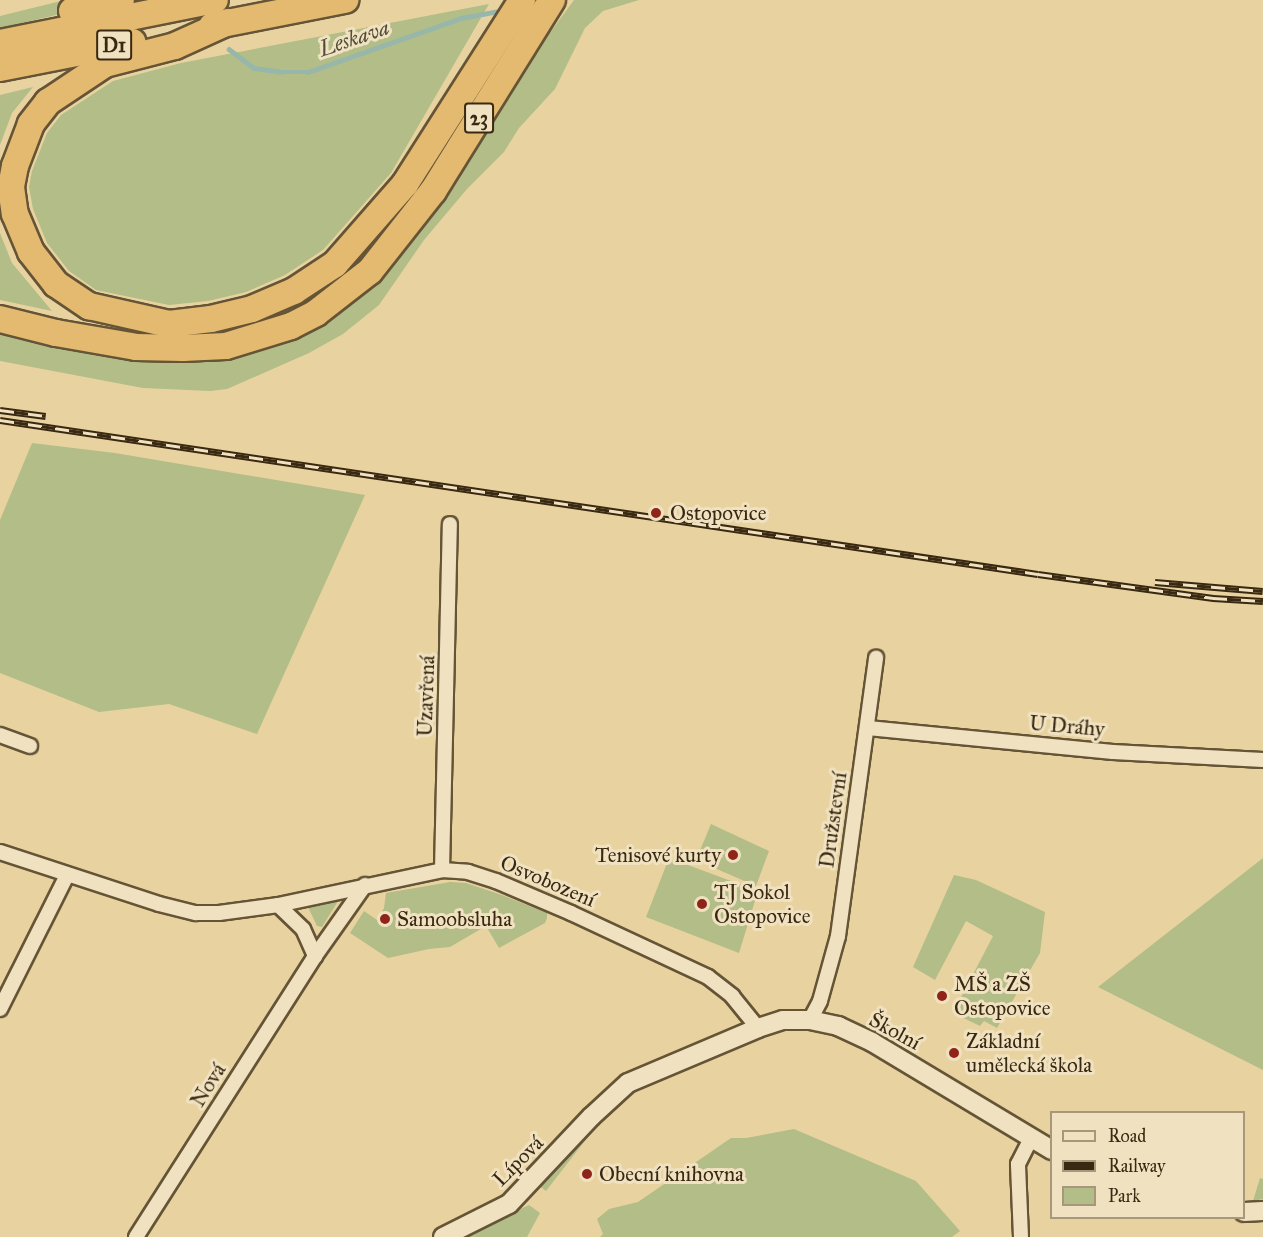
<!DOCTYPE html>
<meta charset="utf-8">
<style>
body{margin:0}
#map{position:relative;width:1263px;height:1237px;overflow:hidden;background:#e8d3a0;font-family:"IM FELL Great Primer",serif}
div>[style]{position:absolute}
.green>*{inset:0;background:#b2bd87}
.stream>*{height:4.5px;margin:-2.25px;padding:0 2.25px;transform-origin:2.25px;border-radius:2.25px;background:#98b7ab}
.roads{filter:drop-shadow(2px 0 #655436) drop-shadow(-2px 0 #655436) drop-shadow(0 2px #655436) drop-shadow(0 -2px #655436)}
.minor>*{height:14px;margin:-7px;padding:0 7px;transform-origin:7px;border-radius:7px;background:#f0e2c1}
.tertiary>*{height:18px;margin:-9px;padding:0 9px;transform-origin:9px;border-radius:9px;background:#f0e2c1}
.motorway>*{height:26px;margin:-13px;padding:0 13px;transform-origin:13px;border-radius:13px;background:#e4ba70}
.rail>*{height:7px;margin-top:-3.5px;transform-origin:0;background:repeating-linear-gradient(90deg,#f0e2c1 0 14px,#392912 0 28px);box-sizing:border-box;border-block:2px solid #392912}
.dots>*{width:16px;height:16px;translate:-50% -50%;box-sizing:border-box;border:3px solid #f0e2c1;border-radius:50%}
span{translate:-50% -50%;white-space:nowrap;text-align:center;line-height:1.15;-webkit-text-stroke:6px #f0e2c1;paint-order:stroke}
.shield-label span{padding:2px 4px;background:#f0e2c1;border:2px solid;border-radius:4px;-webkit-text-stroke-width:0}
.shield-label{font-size:20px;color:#392912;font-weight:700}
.poi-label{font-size:21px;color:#392912}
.left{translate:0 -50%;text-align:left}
.right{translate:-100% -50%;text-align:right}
.street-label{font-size:21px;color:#392912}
.water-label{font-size:22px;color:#514c38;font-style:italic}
.legend{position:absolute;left:1050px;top:1111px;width:195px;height:108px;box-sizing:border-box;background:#f0e2c1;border:2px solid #a7987b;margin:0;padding:8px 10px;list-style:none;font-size:18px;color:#392912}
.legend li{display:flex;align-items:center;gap:12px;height:30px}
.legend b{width:30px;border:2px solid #a7987b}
</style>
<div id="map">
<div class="green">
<i style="clip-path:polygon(65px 0,121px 0,0 28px,0 16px)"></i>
<i style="clip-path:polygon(574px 0,639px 0,603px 11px,585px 28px,555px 89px,519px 128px,504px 152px,467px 189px,424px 240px,379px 305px,343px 334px,309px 353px,227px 389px,210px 391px,143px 388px,0 361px,0 319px,183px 348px,316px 313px,433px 191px)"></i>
<i style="clip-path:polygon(489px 4px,391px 173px,323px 250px,285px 275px,246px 292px,208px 301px,169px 305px,96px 290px,69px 271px,47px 243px,33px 209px,29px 187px,32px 171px,47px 133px,61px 115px,113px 81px,181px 63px)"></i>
<i style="clip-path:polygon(33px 87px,12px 113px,0 145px,0 95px)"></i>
<i style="clip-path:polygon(0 233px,12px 263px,52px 311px,0 300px)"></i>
<i style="clip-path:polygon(32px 443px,115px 453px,365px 495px,257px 734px,169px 704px,99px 712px,0 673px,0 520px)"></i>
<i style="clip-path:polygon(711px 824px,769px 851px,756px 886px,696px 860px)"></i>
<i style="clip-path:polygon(669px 858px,758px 891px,739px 953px,646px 917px)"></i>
<i style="clip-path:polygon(1263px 858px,1263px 1070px,1098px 987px)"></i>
<i style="clip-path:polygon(954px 875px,976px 880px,1045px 912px,1040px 953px,997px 1028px,984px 1021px,980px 1026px,953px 1013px,993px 936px,966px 921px,935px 980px,913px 967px)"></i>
<i style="clip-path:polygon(450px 882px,466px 883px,499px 894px,547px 913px,547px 918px,545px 923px,499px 948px,486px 926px,450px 947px,429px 949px,388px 958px,350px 933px,364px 911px,377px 920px,384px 908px,386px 893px)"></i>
<i style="clip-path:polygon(340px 898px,322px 927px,317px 926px,308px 907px)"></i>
<i style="clip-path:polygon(605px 1115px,546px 1191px,538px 1185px)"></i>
<i style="clip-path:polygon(794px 1129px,916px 1181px,960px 1231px,952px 1237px,600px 1237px,603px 1234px,597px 1219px,609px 1209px,638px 1202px,731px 1138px,746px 1138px)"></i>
<i style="clip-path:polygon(1260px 1178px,1263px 1179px,1263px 1199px,1253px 1201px)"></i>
<i style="clip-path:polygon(529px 1205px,540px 1213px,527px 1237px,460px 1237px)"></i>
</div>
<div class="stream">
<i style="left:229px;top:49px;width:31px;rotate:37deg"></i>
<i style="left:254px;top:68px;width:27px;rotate:8deg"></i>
<i style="left:281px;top:72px;width:27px"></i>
<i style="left:308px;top:72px;width:162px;rotate:-19.4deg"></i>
<i style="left:461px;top:18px;width:44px;rotate:-10.5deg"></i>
</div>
<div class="roads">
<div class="minor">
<i style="left:868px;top:728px;width:246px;rotate:5.6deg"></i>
<i style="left:1113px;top:752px;width:150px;rotate:3.1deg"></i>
<i style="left:0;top:735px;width:32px;rotate:20deg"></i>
<i style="left:0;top:852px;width:167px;rotate:18.1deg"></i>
<i style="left:159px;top:904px;width:38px;rotate:14deg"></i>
<i style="left:196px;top:913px;width:23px"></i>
<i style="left:219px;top:913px;width:60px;rotate:-7.7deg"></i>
<i style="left:278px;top:905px;width:168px;rotate:-12deg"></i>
<i style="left:442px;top:870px;width:26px;rotate:4deg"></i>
<i style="left:468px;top:872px;width:29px;rotate:18deg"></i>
<i style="left:496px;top:881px;width:82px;rotate:23.1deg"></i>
<i style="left:571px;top:913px;width:151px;rotate:25deg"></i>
<i style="left:708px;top:977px;width:31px;rotate:38deg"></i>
<i style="left:732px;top:996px;width:41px;rotate:50.9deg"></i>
<i style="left:442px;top:870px;width:346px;rotate:-88.7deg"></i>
<i style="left:278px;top:905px;width:35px;rotate:44deg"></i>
<i style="left:303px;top:929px;width:30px;rotate:66deg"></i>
<i style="left:0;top:1009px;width:150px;rotate:-63.4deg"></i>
<i style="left:810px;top:1020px;width:21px;rotate:-62deg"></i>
<i style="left:820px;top:1001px;width:67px;rotate:-74.5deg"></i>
<i style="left:838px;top:936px;width:281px;rotate:-82.2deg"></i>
<i style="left:136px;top:1237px;width:333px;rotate:-57.5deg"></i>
<i style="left:315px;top:956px;width:87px;rotate:-54.8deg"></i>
<i style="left:1021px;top:1237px;width:73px;rotate:-92.4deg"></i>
<i style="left:1018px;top:1164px;width:29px;rotate:-63deg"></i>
</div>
<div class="tertiary">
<i style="left:1244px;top:1212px;width:19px;rotate:-3deg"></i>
<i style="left:443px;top:1237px;width:74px;rotate:-26.6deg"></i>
<i style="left:509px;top:1204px;width:120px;rotate:-46.7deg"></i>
<i style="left:591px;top:1117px;width:50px;rotate:-42.6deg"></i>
<i style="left:628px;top:1083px;width:141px;rotate:-22.9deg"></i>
<i style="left:758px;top:1028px;width:26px;rotate:-18deg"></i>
<i style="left:783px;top:1020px;width:27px"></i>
<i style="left:810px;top:1020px;width:29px;rotate:12deg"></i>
<i style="left:838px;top:1026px;width:38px;rotate:25deg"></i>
<i style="left:872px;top:1042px;width:210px;rotate:31deg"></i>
</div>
<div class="motorway">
<i style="left:72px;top:11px;width:50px;rotate:-12.7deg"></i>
<i style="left:228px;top:22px;width:58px;rotate:155.6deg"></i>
<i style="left:175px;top:46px;width:72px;rotate:165.6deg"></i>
<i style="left:105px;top:64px;width:69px;rotate:146.3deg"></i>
<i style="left:48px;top:102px;width:28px;rotate:128deg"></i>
<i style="left:31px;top:124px;width:45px;rotate:110.9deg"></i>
<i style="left:15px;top:166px;width:21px;rotate:101deg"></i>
<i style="left:11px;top:187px;width:27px;rotate:82deg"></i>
<i style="left:15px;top:214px;width:41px;rotate:67.2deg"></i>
<i style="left:31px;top:252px;width:41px;rotate:52deg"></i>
<i style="left:56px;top:284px;width:40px;rotate:34deg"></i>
<i style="left:89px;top:306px;width:82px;rotate:12.7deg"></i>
<i style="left:169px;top:324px;width:42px;rotate:-6.8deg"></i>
<i style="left:211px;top:319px;width:42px;rotate:-13.7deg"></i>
<i style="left:252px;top:309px;width:46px;rotate:-23.2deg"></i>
<i style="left:294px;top:291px;width:49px;rotate:-33.4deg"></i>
<i style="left:335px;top:264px;width:106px;rotate:-48.8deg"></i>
<i style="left:405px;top:184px;width:218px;rotate:-57.5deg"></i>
<i style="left:212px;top:26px;width:136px;rotate:-11.1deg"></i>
<i style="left:0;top:43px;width:219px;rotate:-11.3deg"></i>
<i style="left:0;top:68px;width:135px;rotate:-11.1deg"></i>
<i style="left:0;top:319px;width:58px;rotate:14deg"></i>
<i style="left:56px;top:333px;width:81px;rotate:9.9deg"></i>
<i style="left:136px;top:347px;width:47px;rotate:1.2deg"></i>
<i style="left:183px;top:348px;width:43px;rotate:-2.7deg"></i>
<i style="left:226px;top:346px;width:68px;rotate:-17.1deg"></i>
<i style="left:291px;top:326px;width:28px;rotate:-27deg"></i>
<i style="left:316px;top:313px;width:68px;rotate:-37.9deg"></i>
<i style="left:370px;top:271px;width:102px;rotate:-51.8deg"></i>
<i style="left:433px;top:191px;width:225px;rotate:-58.1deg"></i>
</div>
</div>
<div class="rail">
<i style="left:0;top:410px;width:46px;rotate:7.4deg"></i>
<i style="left:0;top:420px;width:1049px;rotate:8.44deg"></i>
<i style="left:1038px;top:574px;width:177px;rotate:7.8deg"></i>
<i style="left:1213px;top:598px;width:50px;rotate:3.4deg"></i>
<i style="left:1155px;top:582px;width:108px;rotate:4.8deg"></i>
</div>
<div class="dots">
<i style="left:656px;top:513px;background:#8f2418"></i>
<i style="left:733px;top:855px;background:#8f2418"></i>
<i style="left:702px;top:904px;background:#8f2418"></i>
<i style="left:385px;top:919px;background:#8f2418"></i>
<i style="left:942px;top:996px;background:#8f2418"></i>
<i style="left:954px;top:1053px;background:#8f2418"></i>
<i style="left:587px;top:1174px;background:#8f2418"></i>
</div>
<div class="shield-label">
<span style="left:114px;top:45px">D1</span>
<span style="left:479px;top:118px">23</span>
</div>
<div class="poi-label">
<span class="left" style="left:670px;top:513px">Ostopovice</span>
<span class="right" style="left:721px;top:855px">Tenisové kurty</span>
<span class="left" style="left:714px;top:904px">TJ Sokol<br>Ostopovice</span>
<span class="left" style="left:397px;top:919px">Samoobsluha</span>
<span class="left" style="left:954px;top:996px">MŠ a ZŠ<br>Ostopovice</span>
<span class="left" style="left:966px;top:1053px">Základní<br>umělecká škola</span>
<span class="left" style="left:599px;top:1174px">Obecní knihovna</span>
</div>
<div class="street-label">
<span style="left:426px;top:696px;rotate:-88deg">Uzavřená</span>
<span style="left:1067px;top:726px;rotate:5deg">U Dráhy</span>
<span style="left:833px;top:820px;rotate:-82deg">Družstevní</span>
<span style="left:548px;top:881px;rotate:23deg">Osvobození</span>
<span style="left:895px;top:1031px;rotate:29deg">Školní</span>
<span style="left:208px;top:1085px;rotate:-58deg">Nová</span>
<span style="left:518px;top:1161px;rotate:-45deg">Lípová</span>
</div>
<div class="water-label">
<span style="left:354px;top:38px;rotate:-19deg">Leskava</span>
</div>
<ul class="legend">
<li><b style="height:8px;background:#f0e2c1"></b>Road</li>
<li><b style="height:8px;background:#392912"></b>Railway</li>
<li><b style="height:16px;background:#b2bd87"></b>Park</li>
</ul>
</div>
